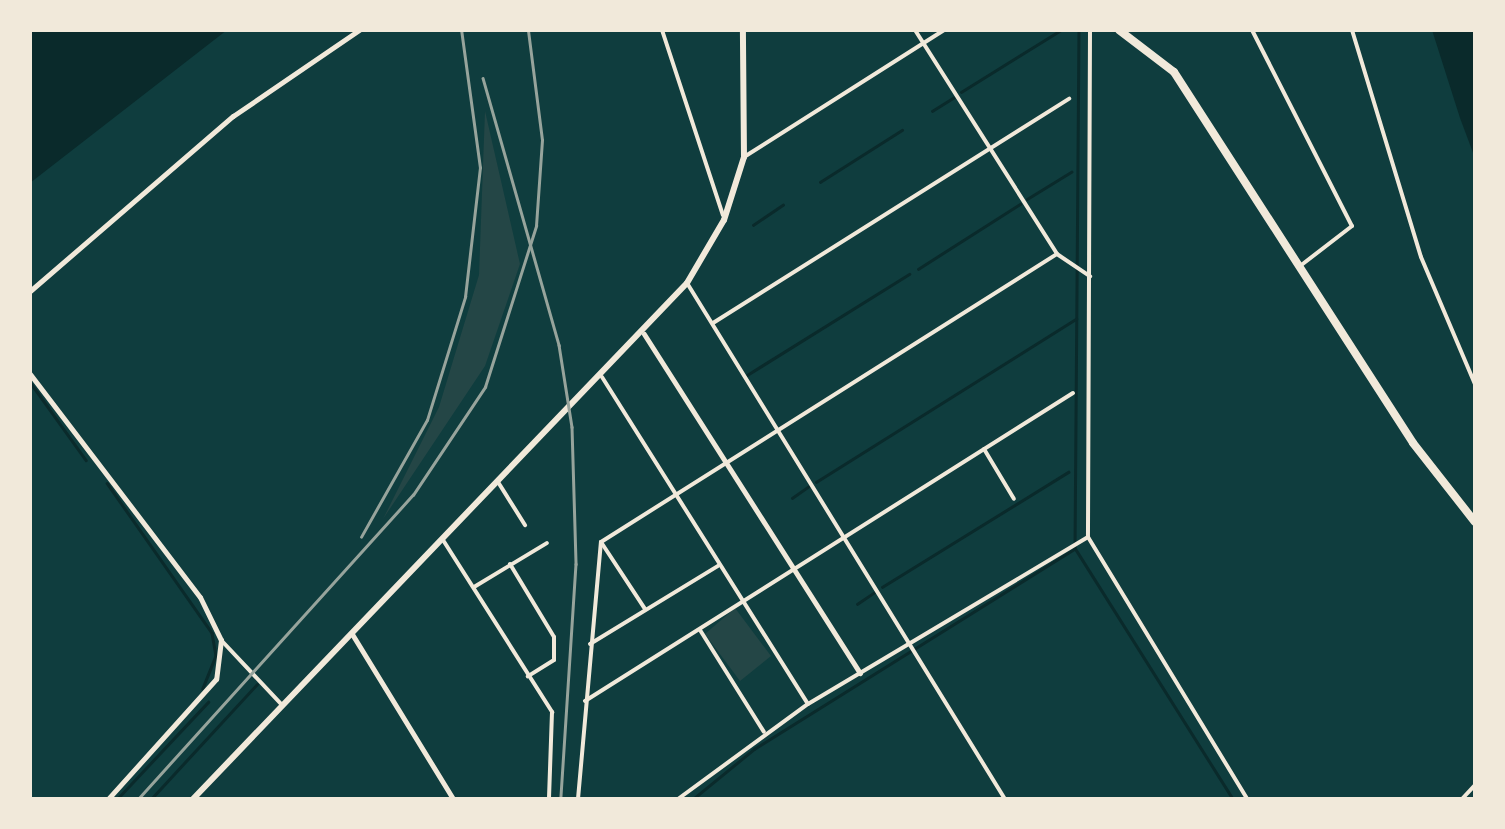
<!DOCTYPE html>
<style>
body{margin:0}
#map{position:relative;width:1505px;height:829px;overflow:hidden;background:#0f3d3e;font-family:Barlow,sans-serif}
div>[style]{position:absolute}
.green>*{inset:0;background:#244646}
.water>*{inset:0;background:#0a2a2b}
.stream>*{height:2.5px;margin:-1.25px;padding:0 1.25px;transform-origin:1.25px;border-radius:1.25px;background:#0a2a2b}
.minor>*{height:4px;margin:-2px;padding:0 2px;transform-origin:2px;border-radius:2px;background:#f1e9da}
.tertiary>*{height:5px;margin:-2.5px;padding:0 2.5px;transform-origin:2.5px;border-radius:2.5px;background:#f1e9da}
.primary>*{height:6px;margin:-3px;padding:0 3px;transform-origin:3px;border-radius:3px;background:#f1e9da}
.trunk>*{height:8px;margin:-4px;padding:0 4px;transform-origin:4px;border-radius:4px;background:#f1e9da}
.rail>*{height:2.5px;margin:-1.25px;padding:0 1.25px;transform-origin:1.25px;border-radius:1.25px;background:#97a49c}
span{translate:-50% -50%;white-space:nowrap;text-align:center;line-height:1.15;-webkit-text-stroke:10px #f1e9da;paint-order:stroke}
.frame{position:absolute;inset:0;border:32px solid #f1e9da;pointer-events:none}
</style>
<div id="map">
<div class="green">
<i style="clip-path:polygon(485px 111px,520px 264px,485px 366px,383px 519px,439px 407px,479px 275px)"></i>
<i style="clip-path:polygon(735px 608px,771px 656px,740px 681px,705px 634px)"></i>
</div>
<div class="water">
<i style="clip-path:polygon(30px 30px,227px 30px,30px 183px)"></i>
<i style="clip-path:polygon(1432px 30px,1475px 30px,1475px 158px,1460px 118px)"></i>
</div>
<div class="stream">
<i style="left:1079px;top:30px;width:518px;rotate:90.44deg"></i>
<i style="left:1075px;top:548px;width:297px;rotate:57.8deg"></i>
<i style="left:961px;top:92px;width:118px;rotate:-31.8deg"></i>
<i style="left:932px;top:111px;width:25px;rotate:-32deg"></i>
<i style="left:820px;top:182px;width:97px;rotate:-32.4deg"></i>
<i style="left:1027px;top:199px;width:52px;rotate:-31.5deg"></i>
<i style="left:753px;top:225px;width:36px;rotate:-34deg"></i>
<i style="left:918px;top:269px;width:121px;rotate:-32.5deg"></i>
<i style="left:747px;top:375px;width:191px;rotate:-31.9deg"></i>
<i style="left:30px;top:382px;width:96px;rotate:54.3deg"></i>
<i style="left:816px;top:482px;width:307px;rotate:-32.1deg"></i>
<i style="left:107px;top:483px;width:183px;rotate:55deg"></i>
<i style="left:212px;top:633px;width:23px;rotate:80deg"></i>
<i style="left:216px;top:656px;width:35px;rotate:112deg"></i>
<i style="left:792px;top:498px;width:21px;rotate:-35deg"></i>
<i style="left:882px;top:587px;width:219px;rotate:-31.7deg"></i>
<i style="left:857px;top:604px;width:22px;rotate:-34deg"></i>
<i style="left:117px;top:799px;width:133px;rotate:-46.8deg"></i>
<i style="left:151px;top:799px;width:156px;rotate:-47.3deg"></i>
<i style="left:693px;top:799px;width:79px;rotate:-39.3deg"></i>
<i style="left:754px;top:749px;width:377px;rotate:-32deg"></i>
</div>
<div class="minor">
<i style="left:662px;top:30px;width:195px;rotate:71.8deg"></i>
<i style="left:915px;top:30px;width:265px;rotate:57.6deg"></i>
<i style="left:1057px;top:254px;width:40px;rotate:34deg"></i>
<i style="left:1090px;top:30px;width:507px;rotate:90.23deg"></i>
<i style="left:1088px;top:537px;width:306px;rotate:58.7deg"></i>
<i style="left:1252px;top:30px;width:220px;rotate:63deg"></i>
<i style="left:1352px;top:226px;width:66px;rotate:142.4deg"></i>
<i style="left:1352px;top:30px;width:237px;rotate:73.1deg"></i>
<i style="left:1421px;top:257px;width:138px;rotate:67deg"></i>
<i style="left:744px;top:157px;width:237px;rotate:-32.4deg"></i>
<i style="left:687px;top:283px;width:606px;rotate:58.36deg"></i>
<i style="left:713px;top:323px;width:421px;rotate:-32.2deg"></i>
<i style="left:602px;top:377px;width:386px;rotate:57.8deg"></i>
<i style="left:984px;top:449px;width:58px;rotate:59deg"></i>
<i style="left:498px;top:482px;width:51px;rotate:57.9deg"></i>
<i style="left:443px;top:540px;width:204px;rotate:57.6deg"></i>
<i style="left:552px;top:712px;width:87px;rotate:92deg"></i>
<i style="left:601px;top:542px;width:80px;rotate:56.7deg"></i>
<i style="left:510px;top:564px;width:85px;rotate:58.9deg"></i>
<i style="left:554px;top:637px;width:23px;rotate:90deg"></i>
<i style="left:554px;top:660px;width:31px;rotate:148deg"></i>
<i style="left:474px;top:587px;width:85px;rotate:-31.1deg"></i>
<i style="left:700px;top:630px;width:120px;rotate:57.9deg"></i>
<i style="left:221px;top:640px;width:89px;rotate:46.8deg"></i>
<i style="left:590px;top:644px;width:150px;rotate:-31.4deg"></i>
<i style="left:585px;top:701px;width:577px;rotate:-32.26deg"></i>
<i style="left:578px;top:799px;width:258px;rotate:-84.9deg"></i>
<i style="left:601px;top:542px;width:539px;rotate:-32.28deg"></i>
<i style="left:678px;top:799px;width:161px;rotate:-36.2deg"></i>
<i style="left:808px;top:704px;width:326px;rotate:-30.8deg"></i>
<i style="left:1462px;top:799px;width:19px;rotate:-47deg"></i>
</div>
<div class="tertiary">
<i style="left:30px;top:291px;width:268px;rotate:-40.8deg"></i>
<i style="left:233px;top:116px;width:153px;rotate:-34.3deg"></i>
<i style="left:644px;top:334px;width:402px;rotate:57.5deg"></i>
<i style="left:30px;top:374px;width:280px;rotate:52.7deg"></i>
<i style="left:200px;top:597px;width:48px;rotate:64deg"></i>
<i style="left:221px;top:640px;width:39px;rotate:97deg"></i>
<i style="left:216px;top:679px;width:161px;rotate:132deg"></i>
<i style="left:352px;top:634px;width:193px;rotate:58.5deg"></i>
</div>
<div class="primary">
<i style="left:193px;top:799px;width:714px;rotate:-46.25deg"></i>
<i style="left:687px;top:283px;width:73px;rotate:-59.6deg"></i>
<i style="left:724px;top:220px;width:66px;rotate:-72.4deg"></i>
<i style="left:744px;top:157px;width:127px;rotate:-90.5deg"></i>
</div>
<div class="trunk">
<i style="left:1119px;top:30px;width:69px;rotate:37.4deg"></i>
<i style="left:1174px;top:72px;width:441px;rotate:57.2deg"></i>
<i style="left:1413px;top:443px;width:100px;rotate:51.9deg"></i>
</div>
<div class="rail">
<i style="left:483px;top:78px;width:278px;rotate:74.1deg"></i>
<i style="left:559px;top:345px;width:83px;rotate:81deg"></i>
<i style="left:572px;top:427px;width:137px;rotate:88.3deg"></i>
<i style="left:576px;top:564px;width:235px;rotate:93.7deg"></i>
<i style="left:361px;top:537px;width:134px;rotate:-60.6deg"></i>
<i style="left:427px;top:420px;width:129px;rotate:-72.8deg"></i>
<i style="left:465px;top:297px;width:130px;rotate:-83.4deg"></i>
<i style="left:480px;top:168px;width:139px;rotate:-97.8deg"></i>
<i style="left:138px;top:799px;width:410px;rotate:-47.9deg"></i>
<i style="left:413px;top:495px;width:130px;rotate:-56.3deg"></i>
<i style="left:485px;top:387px;width:169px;rotate:-72.4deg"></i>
<i style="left:536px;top:226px;width:86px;rotate:-86deg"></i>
<i style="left:542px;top:140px;width:111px;rotate:-97.3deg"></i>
</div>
<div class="frame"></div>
</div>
